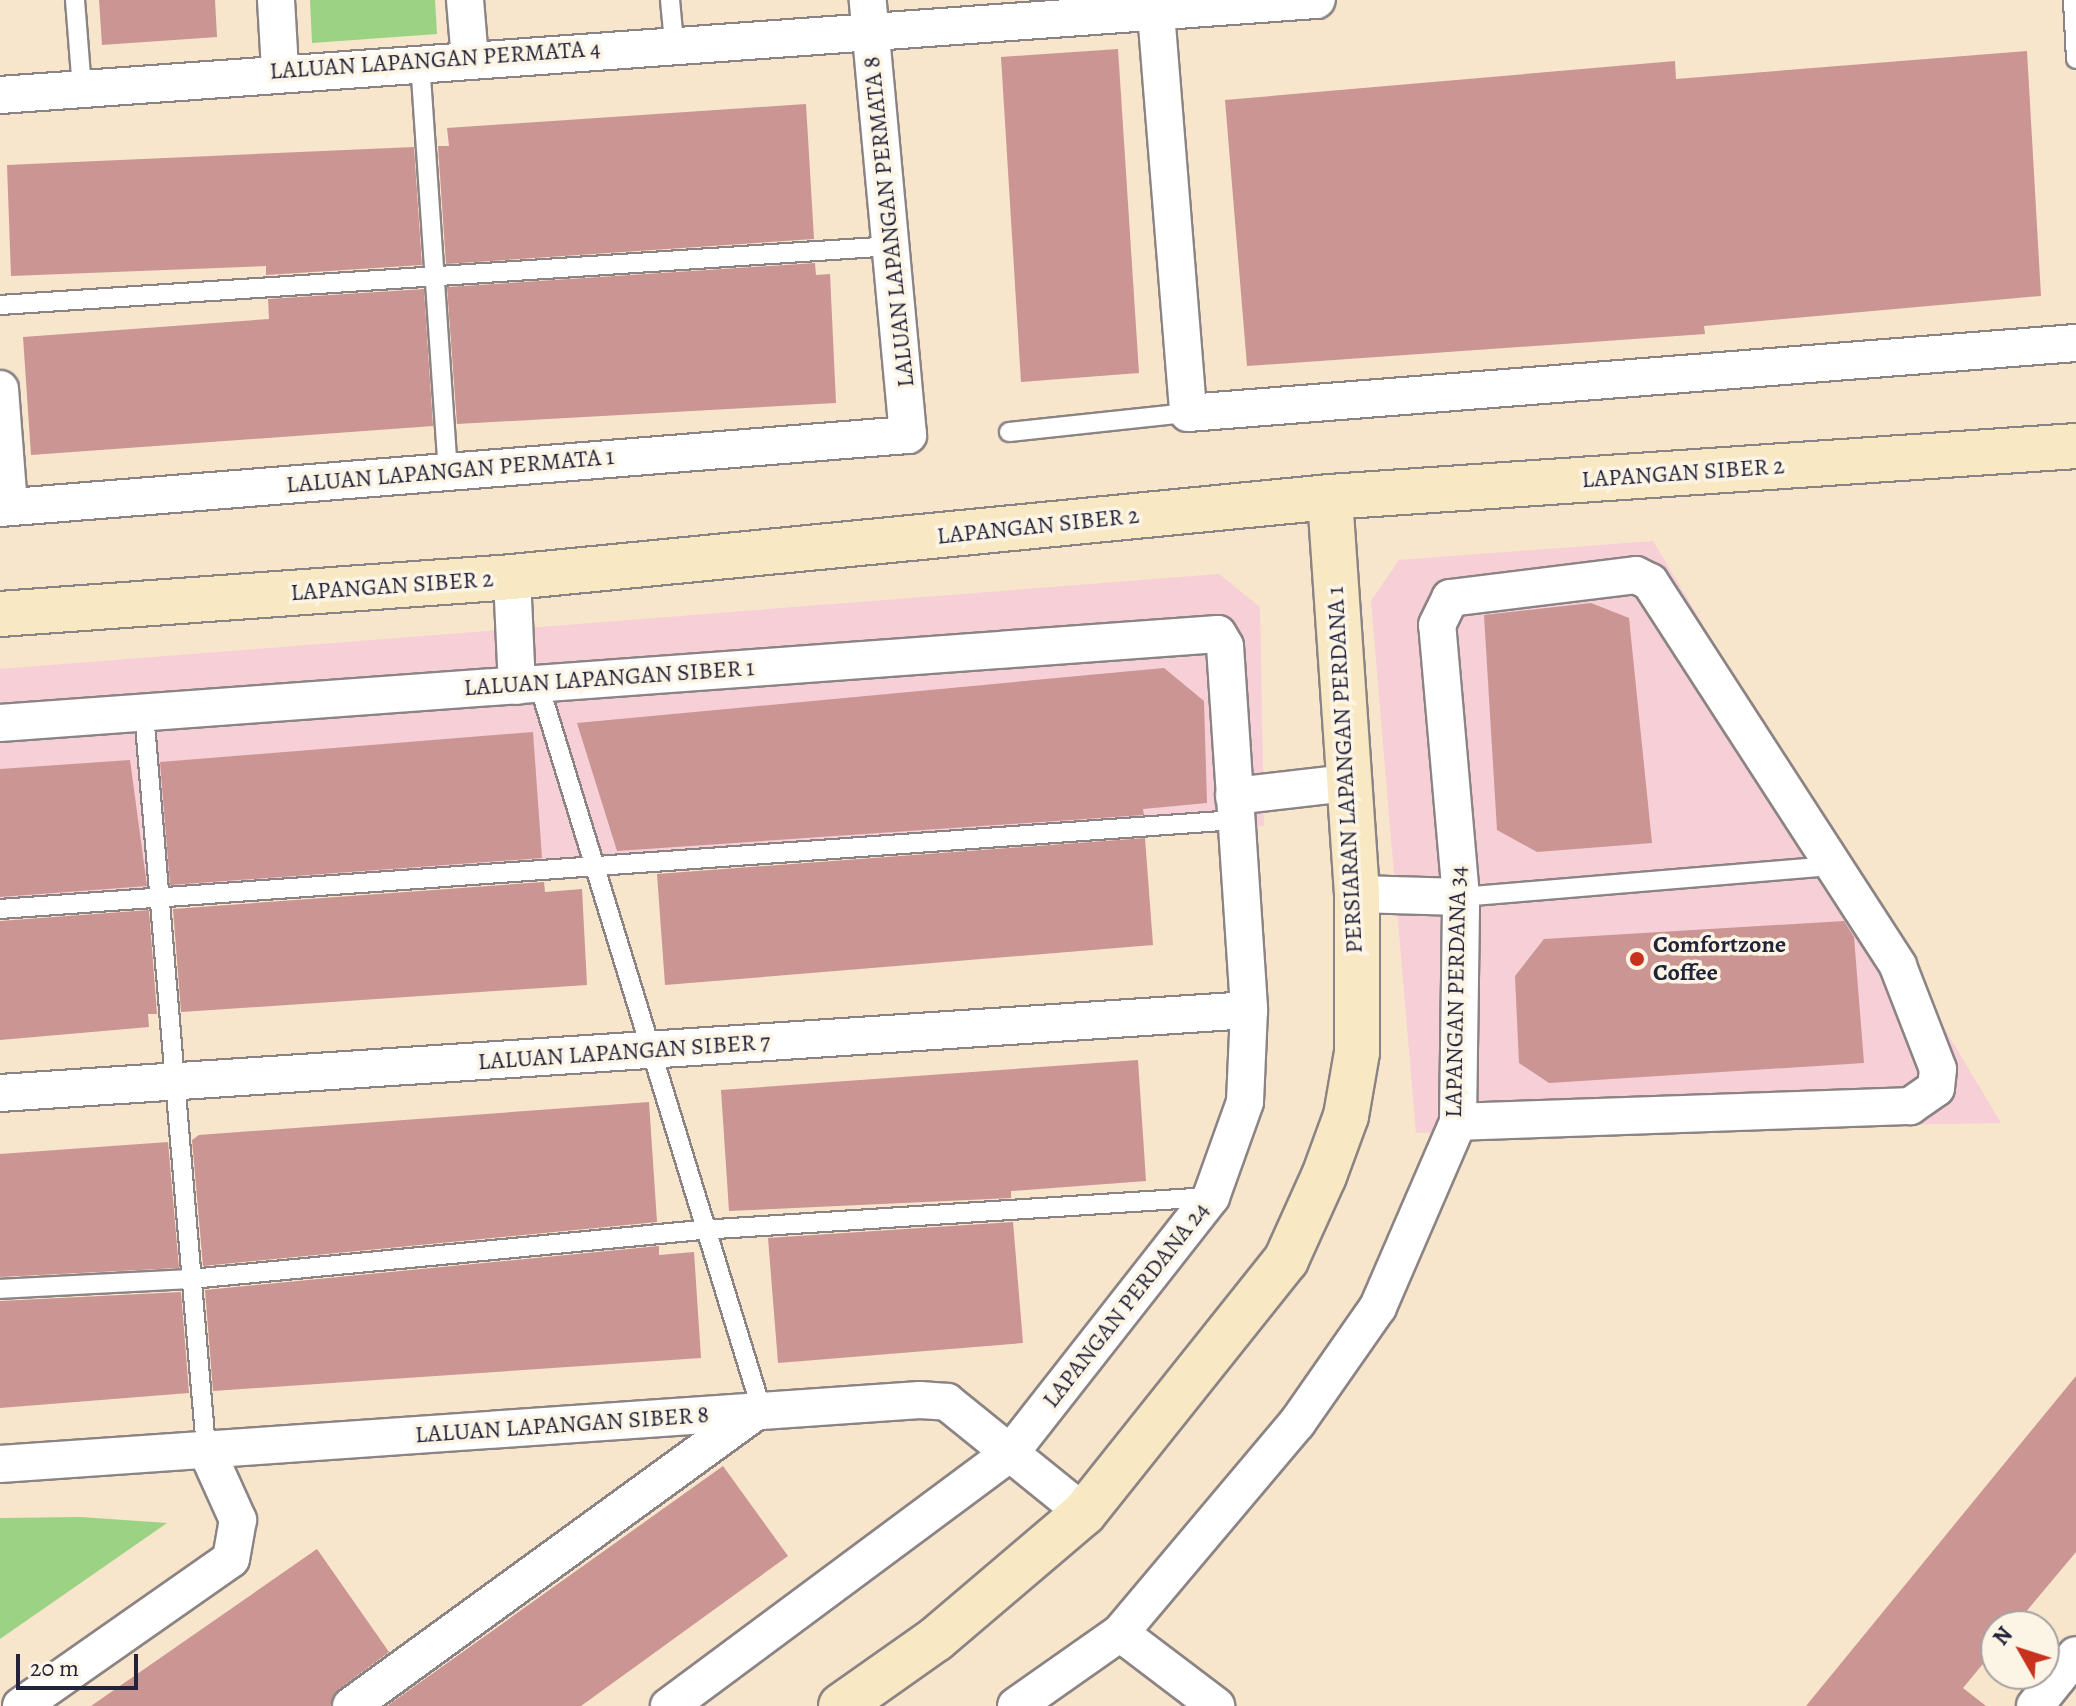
<!DOCTYPE html>
<style>
body{margin:0}
#map{position:relative;width:2076px;height:1706px;overflow:hidden;background:#f7e5cc;font-family:Alegreya,serif}
div>[style]{position:absolute}
.built>*{inset:0;background:#f6cfd7}
.green>*{inset:0;background:#9bd284}
.building>*{inset:0;background:#cb9593}
.roads{filter:drop-shadow(2px 0 #8c8484) drop-shadow(-2px 0 #8c8484) drop-shadow(0 2px #8c8484) drop-shadow(0 -2px #8c8484)}
.lane>*{height:18px;margin:-9px;padding:0 9px;transform-origin:9px;border-radius:9px;background:#fff}
.street>*{height:36px;margin:-18px;padding:0 18px;transform-origin:18px;border-radius:18px;background:#fff}
.secondary>*{height:44px;margin:-22px;padding:0 22px;transform-origin:22px;border-radius:22px;background:#f8e8c3}
.dots>*{width:22px;height:22px;translate:-50% -50%;box-sizing:border-box;border:4px solid #fcf5e5;border-radius:50%}
span{translate:-50% -50%;white-space:nowrap;text-align:center;line-height:1.15;-webkit-text-stroke:7px #fcf5e5;paint-order:stroke}
.street-label{font-size:24px;color:#22223b}
.poi-label{font-size:24px;color:#22223b;font-weight:700}
.left{translate:0 -50%;text-align:left}
.north{position:absolute;left:1980px;top:1610px;width:80px;height:80px;box-sizing:border-box;background:#fcf5e5;border:2px solid #a5a1a1;border-radius:50%;rotate:309deg;font-size:22px;font-weight:700;line-height:32px;text-align:center;color:#22223b}
.north::after{content:'';display:block;margin:auto;width:28px;height:36px;background:#c8321e;clip-path:polygon(50% 0,100% 100%,50% 72%,0 100%)}
.scale{position:absolute;left:16px;top:1654px;width:122px;height:36px;box-sizing:border-box;border:4px solid #22223b;border-top:0;padding-left:10px;font-size:24px;line-height:28px;white-space:nowrap;color:#22223b;-webkit-text-stroke:6px #fcf5e5;paint-order:stroke}
</style>
<div id="map">
<div class="built">
<i style="clip-path:polygon(1653px 541px,2001px 1123px,1416px 1133px,1371px 601px,1399px 560px)"></i>
<i style="clip-path:polygon(1219px 574px,1260px 607px,1264px 826px,0 906px,0 669px)"></i>
</div>
<div class="green">
<i style="clip-path:polygon(310px 0,435px 0,437px 34px,312px 43px)"></i>
<i style="clip-path:polygon(81px 1517px,167px 1523px,0 1639px,0 1518px)"></i>
</div>
<div class="building">
<i style="clip-path:polygon(99px 0,215px 0,217px 37px,102px 45px)"></i>
<i style="clip-path:polygon(1118px 49px,1139px 373px,1021px 382px,1001px 57px)"></i>
<i style="clip-path:polygon(2027px 51px,2041px 296px,1704px 326px,1705px 334px,1247px 366px,1225px 100px,1675px 61px,1676px 79px)"></i>
<i style="clip-path:polygon(806px 104px,814px 239px,446px 264px,438px 146px,449px 146px,447px 128px)"></i>
<i style="clip-path:polygon(414px 147px,422px 265px,266px 275px,266px 266px,11px 276px,7px 165px)"></i>
<i style="clip-path:polygon(815px 263px,816px 275px,830px 274px,836px 403px,457px 424px,447px 287px)"></i>
<i style="clip-path:polygon(424px 289px,433px 426px,31px 455px,23px 337px,269px 319px,268px 299px)"></i>
<i style="clip-path:polygon(1591px 603px,1629px 618px,1652px 843px,1537px 852px,1497px 830px,1484px 615px)"></i>
<i style="clip-path:polygon(1164px 668px,1204px 701px,1207px 803px,1143px 809px,1144px 815px,617px 851px,577px 723px)"></i>
<i style="clip-path:polygon(533px 732px,542px 858px,170px 885px,160px 762px)"></i>
<i style="clip-path:polygon(130px 760px,147px 886px,0 897px,0 769px)"></i>
<i style="clip-path:polygon(1145px 838px,1153px 945px,665px 985px,657px 874px)"></i>
<i style="clip-path:polygon(544px 882px,545px 892px,582px 889px,587px 985px,181px 1012px,173px 909px)"></i>
<i style="clip-path:polygon(149px 910px,157px 1014px,148px 1014px,149px 1027px,0 1040px,0 921px)"></i>
<i style="clip-path:polygon(1844px 921px,1854px 937px,1864px 1063px,1549px 1083px,1519px 1063px,1515px 976px,1544px 939px)"></i>
<i style="clip-path:polygon(1138px 1060px,1146px 1181px,1011px 1191px,1011px 1198px,729px 1211px,721px 1090px)"></i>
<i style="clip-path:polygon(649px 1102px,657px 1222px,203px 1266px,192px 1140px,199px 1135px)"></i>
<i style="clip-path:polygon(168px 1142px,179px 1268px,0 1277px,0 1154px)"></i>
<i style="clip-path:polygon(1013px 1222px,1023px 1343px,778px 1363px,768px 1238px)"></i>
<i style="clip-path:polygon(659px 1246px,659px 1255px,694px 1252px,701px 1358px,213px 1391px,205px 1290px)"></i>
<i style="clip-path:polygon(181px 1292px,189px 1393px,0 1408px,0 1301px)"></i>
<i style="clip-path:polygon(2076px 1376px,2076px 1552px,2014px 1626px,1996px 1626px,1996px 1648px,1963px 1688px,1986px 1706px,1806px 1706px)"></i>
<i style="clip-path:polygon(723px 1466px,788px 1556px,581px 1706px,387px 1706px)"></i>
<i style="clip-path:polygon(317px 1549px,389px 1652px,339px 1689px,330px 1706px,91px 1706px)"></i>
</div>
<div class="roads">
<div class="lane">
<i style="left:75px;top:0;width:88px;rotate:85.5deg"></i>
<i style="left:670px;top:0;width:42px;rotate:84.6deg"></i>
<i style="left:2073px;top:0;width:59px;rotate:87.1deg"></i>
<i style="left:420px;top:62px;width:410px;rotate:86.1deg"></i>
<i style="left:0;top:305px;width:895px;rotate:-3.78deg"></i>
<i style="left:1009px;top:432px;width:180px;rotate:-6.1deg"></i>
<i style="left:539px;top:685px;width:756px;rotate:72.93deg"></i>
<i style="left:144px;top:713px;width:739px;rotate:85.18deg"></i>
<i style="left:1461px;top:897px;width:374px;rotate:-4.8deg"></i>
<i style="left:0;top:909px;width:1238px;rotate:-4.12deg"></i>
<i style="left:0;top:1289px;width:191px;rotate:-3deg"></i>
<i style="left:191px;top:1279px;width:512px;rotate:-5.49deg"></i>
<i style="left:701px;top:1230px;width:510px;rotate:-3.71deg"></i>
</div>
<div class="street">
<i style="left:276px;top:0;width:70px;rotate:86.7deg"></i>
<i style="left:465px;top:0;width:59px;rotate:85.2deg"></i>
<i style="left:1155px;top:0;width:414px;rotate:85.4deg"></i>
<i style="left:1188px;top:413px;width:891px;rotate:-4.51deg"></i>
<i style="left:0;top:95px;width:1320px;rotate:-4.13deg"></i>
<i style="left:0;top:389px;width:118px;rotate:85.6deg"></i>
<i style="left:0;top:508px;width:911px;rotate:-4.6deg"></i>
<i style="left:908px;top:435px;width:437px;rotate:-95.3deg"></i>
<i style="left:512px;top:577px;width:109px;rotate:87.4deg"></i>
<i style="left:0;top:723px;width:1221px;rotate:-4.18deg"></i>
<i style="left:1218px;top:634px;width:14px;rotate:60deg"></i>
<i style="left:1225px;top:646px;width:365px;rotate:86.2deg"></i>
<i style="left:1249px;top:1010px;width:92px;rotate:92.5deg"></i>
<i style="left:1245px;top:1102px;width:101px;rotate:109.7deg"></i>
<i style="left:1211px;top:1197px;width:325px;rotate:128.1deg"></i>
<i style="left:1010px;top:1453px;width:425px;rotate:143.4deg"></i>
<i style="left:1234px;top:796px;width:114px;rotate:-6.6deg"></i>
<i style="left:1357px;top:894px;width:104px;rotate:1.7deg"></i>
<i style="left:0;top:1093px;width:1252px;rotate:-3.8deg"></i>
<i style="left:0;top:1464px;width:922px;rotate:-3.98deg"></i>
<i style="left:920px;top:1400px;width:27px;rotate:4deg"></i>
<i style="left:947px;top:1402px;width:176px;rotate:39deg"></i>
<i style="left:1120px;top:1633px;width:121px;rotate:37.2deg"></i>
<i style="left:21px;top:1706px;width:256px;rotate:-35deg"></i>
<i style="left:231px;top:1559px;width:40px;rotate:-80deg"></i>
<i style="left:238px;top:1520px;width:78px;rotate:-114.3deg"></i>
<i style="left:351px;top:1706px;width:503px;rotate:-36.03deg"></i>
<i style="left:1016px;top:1706px;width:127px;rotate:-35.1deg"></i>
<i style="left:1120px;top:1633px;width:275px;rotate:-49.9deg"></i>
<i style="left:1297px;top:1423px;width:141px;rotate:-55.1deg"></i>
<i style="left:1378px;top:1307px;width:202px;rotate:-66.6deg"></i>
<i style="left:1458px;top:1122px;width:225px;rotate:-89.2deg"></i>
<i style="left:1461px;top:897px;width:273px;rotate:-95deg"></i>
<i style="left:1437px;top:625px;width:30px;rotate:-64deg"></i>
<i style="left:1450px;top:598px;width:187px;rotate:-7deg"></i>
<i style="left:1636px;top:575px;width:16px;rotate:27deg"></i>
<i style="left:1650px;top:582px;width:457px;rotate:57.1deg"></i>
<i style="left:1898px;top:966px;width:110px;rotate:68.8deg"></i>
<i style="left:1938px;top:1069px;width:19px;rotate:96deg"></i>
<i style="left:1936px;top:1088px;width:32px;rotate:145deg"></i>
<i style="left:1910px;top:1106px;width:452px;rotate:178deg"></i>
<i style="left:2035px;top:1706px;width:65px;rotate:-51.2deg"></i>
</div>
<div class="secondary">
<i style="left:0;top:614px;width:513px;rotate:-4.13deg"></i>
<i style="left:512px;top:577px;width:822px;rotate:-5.59deg"></i>
<i style="left:1330px;top:497px;width:748px;rotate:-3.91deg"></i>
<i style="left:841px;top:1706px;width:116px;rotate:-35.2deg"></i>
<i style="left:936px;top:1639px;width:194px;rotate:-40.4deg"></i>
<i style="left:1084px;top:1513px;width:324px;rotate:-51.4deg"></i>
<i style="left:1286px;top:1260px;width:92px;rotate:-65.7deg"></i>
<i style="left:1324px;top:1176px;width:64px;rotate:-69.9deg"></i>
<i style="left:1346px;top:1116px;width:65px;rotate:-80.2deg"></i>
<i style="left:1357px;top:1052px;width:158px;rotate:-90deg"></i>
<i style="left:1357px;top:894px;width:398px;rotate:-93.9deg"></i>
</div>
</div>
<div class="dots">
<i style="left:1637px;top:959px;background:#c8321e"></i>
</div>
<div class="street-label">
<span style="left:435px;top:60px;rotate:-4deg">LALUAN LAPANGAN PERMATA 4</span>
<span style="left:889px;top:222px;rotate:-96deg">LALUAN LAPANGAN PERMATA 8</span>
<span style="left:450px;top:471px;rotate:-5deg">LALUAN LAPANGAN PERMATA 1</span>
<span style="left:1683px;top:473px;rotate:-4deg">LAPANGAN SIBER 2</span>
<span style="left:1038px;top:526px;rotate:-6deg">LAPANGAN SIBER 2</span>
<span style="left:392px;top:586px;rotate:-4deg">LAPANGAN SIBER 2</span>
<span style="left:609px;top:678px;rotate:-4deg">LALUAN LAPANGAN SIBER 1</span>
<span style="left:1345px;top:770px;rotate:-93deg">PERSIARAN LAPANGAN PERDANA 1</span>
<span style="left:1456px;top:992px;rotate:-89deg">LAPANGAN PERDANA 34</span>
<span style="left:624px;top:1052px;rotate:-4deg">LALUAN LAPANGAN SIBER 7</span>
<span style="left:1126px;top:1305px;rotate:-52deg">LAPANGAN PERDANA 24</span>
<span style="left:562px;top:1425px;rotate:-4deg">LALUAN LAPANGAN SIBER 8</span>
</div>
<div class="poi-label">
<span class="left" style="left:1653px;top:959px">Comfortzone<br>Coffee</span>
</div>
<div class="north">N</div>
<div class="scale">20 m</div>
</div>
